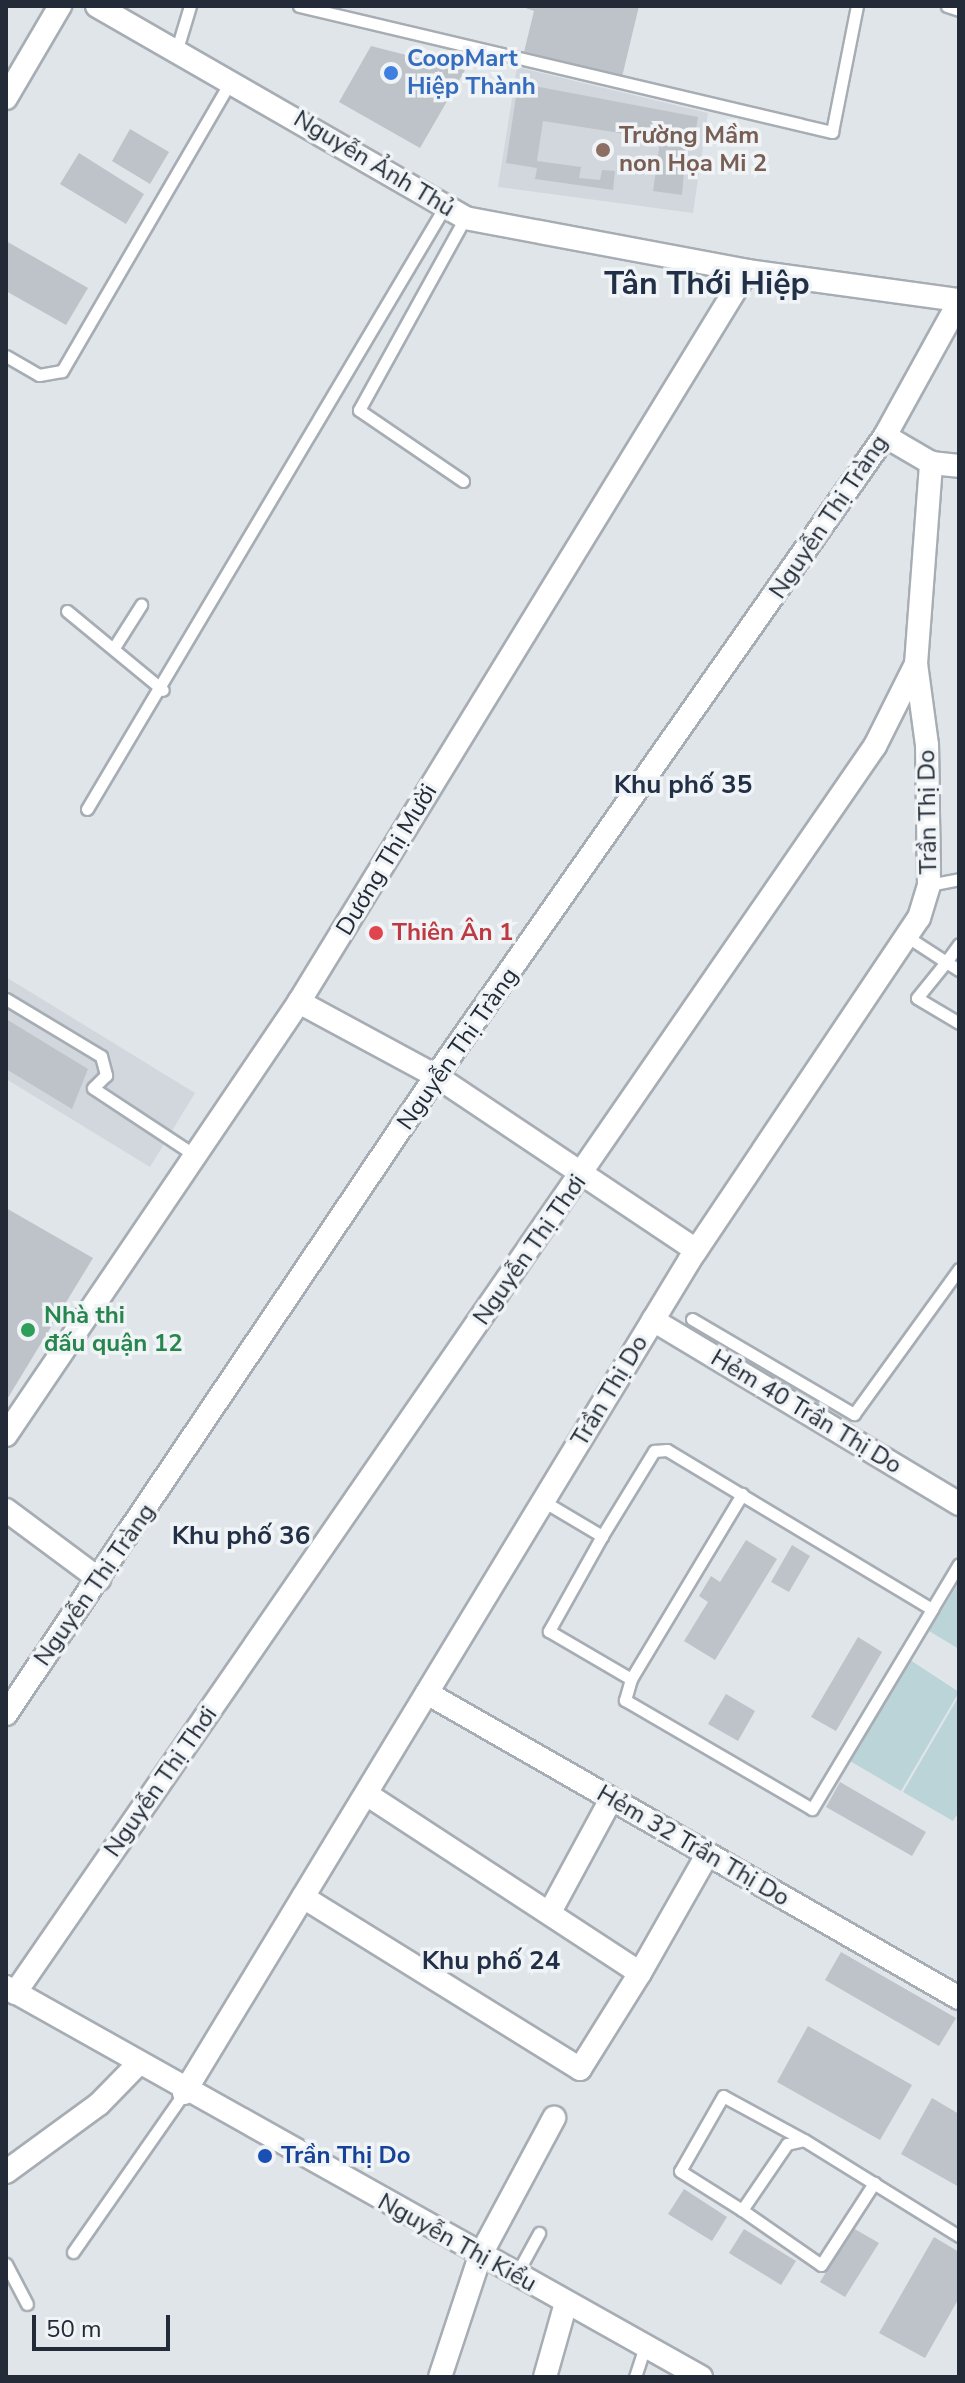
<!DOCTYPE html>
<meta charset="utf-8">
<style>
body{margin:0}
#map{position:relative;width:965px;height:2383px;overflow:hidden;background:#e0e5e9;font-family:"Nunito Sans",sans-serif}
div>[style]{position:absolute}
.built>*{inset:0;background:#d1d7dd}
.green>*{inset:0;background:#bbd4d8}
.building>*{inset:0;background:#bdc3c9}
.roads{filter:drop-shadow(2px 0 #a7adb4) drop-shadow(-2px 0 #a7adb4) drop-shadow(0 2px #a7adb4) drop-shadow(0 -2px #a7adb4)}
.service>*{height:11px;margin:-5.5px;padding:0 5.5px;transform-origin:5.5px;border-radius:5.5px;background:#fff}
.minor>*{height:22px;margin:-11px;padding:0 11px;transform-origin:11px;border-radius:11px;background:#fff}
.tertiary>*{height:22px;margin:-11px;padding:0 11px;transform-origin:11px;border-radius:11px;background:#fff}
.secondary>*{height:22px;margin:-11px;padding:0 11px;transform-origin:11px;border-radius:11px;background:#fff}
.dots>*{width:22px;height:22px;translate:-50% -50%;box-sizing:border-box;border:4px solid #f0f4f6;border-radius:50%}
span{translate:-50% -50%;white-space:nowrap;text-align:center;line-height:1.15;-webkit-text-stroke:7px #f0f4f6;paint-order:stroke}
.shop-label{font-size:24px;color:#366cbe;font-weight:700}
.left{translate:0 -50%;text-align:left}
.education-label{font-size:24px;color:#785e54;font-weight:700}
.street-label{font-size:24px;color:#222b37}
.health-label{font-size:24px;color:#be3a42;font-weight:700}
.leisure-label{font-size:24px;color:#27864d;font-weight:700}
.transit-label{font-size:24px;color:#164399;font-weight:700}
.neighbourhood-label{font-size:26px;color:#212f47;font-weight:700}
.district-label{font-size:32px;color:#212f47;font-weight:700}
.frame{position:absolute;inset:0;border:8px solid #222b37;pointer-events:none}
.scale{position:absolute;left:32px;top:2315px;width:138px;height:36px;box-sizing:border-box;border:4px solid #222b37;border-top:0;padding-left:10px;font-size:24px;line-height:28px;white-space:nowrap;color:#222b37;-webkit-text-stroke:6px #f0f4f6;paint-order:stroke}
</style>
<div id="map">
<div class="built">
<i style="clip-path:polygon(517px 67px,708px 113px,693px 213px,498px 187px)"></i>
<i style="clip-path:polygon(6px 977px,195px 1093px,150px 1167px,6px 1079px)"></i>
</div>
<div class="green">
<i style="clip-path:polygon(959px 1582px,959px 1649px,929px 1631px)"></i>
<i style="clip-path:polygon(910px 1660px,959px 1692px,901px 1791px,850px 1761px)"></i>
<i style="clip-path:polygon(959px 1696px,959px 1812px,953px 1821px,903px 1792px)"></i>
</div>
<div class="building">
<i style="clip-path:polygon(520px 6px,639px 6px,622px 77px,524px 52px,534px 11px)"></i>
<i style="clip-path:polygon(371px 46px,465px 70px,420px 148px,339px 102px)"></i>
<i style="clip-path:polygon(518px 83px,698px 117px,693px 147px,686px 146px,682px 195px,653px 191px,660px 142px,614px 132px,543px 121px,537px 161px,581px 167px,579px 178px,600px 180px,602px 170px,615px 171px,613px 190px,535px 179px,537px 168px,506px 163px)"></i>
<i style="clip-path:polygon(130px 129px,169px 152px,150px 184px,112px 161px)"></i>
<i style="clip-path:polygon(79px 153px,144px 194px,126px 224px,60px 184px)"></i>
<i style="clip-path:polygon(6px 241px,88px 288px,66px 325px,6px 291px)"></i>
<i style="clip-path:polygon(6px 1019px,88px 1069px,72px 1109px,6px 1069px)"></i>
<i style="clip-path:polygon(6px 1208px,93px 1258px,6px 1401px)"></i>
<i style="clip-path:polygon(746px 1540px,777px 1559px,715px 1660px,684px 1641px,708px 1602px,699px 1596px,711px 1576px,720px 1582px)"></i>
<i style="clip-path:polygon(792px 1545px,810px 1556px,789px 1592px,771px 1582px)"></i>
<i style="clip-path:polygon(858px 1637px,882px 1652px,836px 1731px,811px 1717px)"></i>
<i style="clip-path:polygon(726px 1694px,755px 1711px,738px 1741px,708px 1724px)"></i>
<i style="clip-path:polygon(840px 1782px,926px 1832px,912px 1856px,826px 1807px)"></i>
<i style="clip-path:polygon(841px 1952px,956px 2018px,939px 2046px,825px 1980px)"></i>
<i style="clip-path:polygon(808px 2026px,912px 2085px,880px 2140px,777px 2082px)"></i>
<i style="clip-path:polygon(932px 2098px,959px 2114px,959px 2187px,901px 2154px)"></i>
<i style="clip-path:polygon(684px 2189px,727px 2217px,712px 2241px,668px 2214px)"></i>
<i style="clip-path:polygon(853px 2228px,879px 2243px,845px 2297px,820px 2282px)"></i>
<i style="clip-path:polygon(744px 2229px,796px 2261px,781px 2285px,729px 2253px)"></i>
<i style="clip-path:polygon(934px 2237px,959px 2252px,959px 2298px,925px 2358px,879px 2333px)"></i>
</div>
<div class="roads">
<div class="service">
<i style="left:299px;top:6px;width:548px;rotate:13.3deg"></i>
<i style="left:832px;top:132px;width:128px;rotate:-78.8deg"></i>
<i style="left:947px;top:6px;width:13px;rotate:18deg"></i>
<i style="left:177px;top:49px;width:45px;rotate:-73.2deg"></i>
<i style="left:6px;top:356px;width:38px;rotate:30deg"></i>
<i style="left:39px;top:375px;width:23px;rotate:-10deg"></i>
<i style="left:62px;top:371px;width:334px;rotate:-59.8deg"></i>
<i style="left:463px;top:481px;width:126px;rotate:-145.7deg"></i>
<i style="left:359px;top:410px;width:219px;rotate:-61.1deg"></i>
<i style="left:67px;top:611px;width:124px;rotate:39.5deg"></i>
<i style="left:115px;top:646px;width:49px;rotate:-57.6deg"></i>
<i style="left:87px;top:809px;width:699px;rotate:-59.29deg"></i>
<i style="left:929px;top:885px;width:31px;rotate:-11deg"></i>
<i style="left:906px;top:936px;width:48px;rotate:33deg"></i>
<i style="left:946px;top:962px;width:22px;rotate:-54deg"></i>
<i style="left:959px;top:970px;width:15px;rotate:-148deg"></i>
<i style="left:946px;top:962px;width:46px;rotate:128.9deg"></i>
<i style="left:917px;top:998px;width:49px;rotate:30.8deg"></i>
<i style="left:6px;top:999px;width:111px;rotate:31deg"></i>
<i style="left:101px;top:1056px;width:20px;rotate:75deg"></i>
<i style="left:106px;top:1075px;width:18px;rotate:135deg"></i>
<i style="left:93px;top:1088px;width:120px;rotate:33.4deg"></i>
<i style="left:692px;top:1319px;width:188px;rotate:30.4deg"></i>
<i style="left:854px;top:1414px;width:179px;rotate:-54.1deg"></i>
<i style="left:543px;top:1501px;width:69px;rotate:30.7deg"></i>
<i style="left:602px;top:1536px;width:100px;rotate:-58.5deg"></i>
<i style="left:654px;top:1451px;width:13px;rotate:-4deg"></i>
<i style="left:667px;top:1450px;width:309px;rotate:31deg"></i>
<i style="left:932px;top:1609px;width:52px;rotate:-59deg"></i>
<i style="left:602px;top:1536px;width:109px;rotate:119.2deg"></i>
<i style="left:549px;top:1631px;width:95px;rotate:30.3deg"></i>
<i style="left:631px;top:1679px;width:216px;rotate:-59deg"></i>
<i style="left:631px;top:1679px;width:22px;rotate:106deg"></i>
<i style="left:625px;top:1700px;width:216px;rotate:30.2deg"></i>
<i style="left:812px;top:1809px;width:233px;rotate:-59deg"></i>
<i style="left:804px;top:2140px;width:92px;rotate:-151.5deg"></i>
<i style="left:723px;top:2096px;width:86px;rotate:119.8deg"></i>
<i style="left:680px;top:2171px;width:73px;rotate:32.2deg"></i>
<i style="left:742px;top:2210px;width:80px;rotate:-55.7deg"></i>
<i style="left:787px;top:2144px;width:17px;rotate:-13deg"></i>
<i style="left:804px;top:2140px;width:182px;rotate:31.8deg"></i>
<i style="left:742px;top:2210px;width:96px;rotate:34.8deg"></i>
<i style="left:821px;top:2265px;width:98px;rotate:-57.1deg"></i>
<i style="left:73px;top:2252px;width:194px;rotate:-55.1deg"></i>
<i style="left:6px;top:2264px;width:45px;rotate:62.3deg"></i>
<i style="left:516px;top:2275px;width:48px;rotate:-61.3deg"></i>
<i style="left:635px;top:2377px;width:33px;rotate:-72deg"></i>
</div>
<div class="minor">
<i style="left:6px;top:98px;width:107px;rotate:-59.6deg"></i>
<i style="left:885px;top:436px;width:53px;rotate:30.4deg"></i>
<i style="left:931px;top:463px;width:28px;rotate:6deg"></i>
<i style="left:299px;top:1002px;width:156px;rotate:28.4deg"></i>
<i style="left:436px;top:1076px;width:313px;rotate:33.8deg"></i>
<i style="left:653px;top:1320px;width:357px;rotate:31deg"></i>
<i style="left:6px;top:1510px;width:116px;rotate:36.6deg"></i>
<i style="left:427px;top:1693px;width:613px;rotate:29.83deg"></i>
<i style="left:6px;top:1714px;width:769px;rotate:-56.02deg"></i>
<i style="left:436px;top:1076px;width:782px;rotate:-54.95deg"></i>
<i style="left:885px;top:436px;width:153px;rotate:-61.1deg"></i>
<i style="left:303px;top:1897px;width:326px;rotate:31.8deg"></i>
<i style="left:580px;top:2069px;width:113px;rotate:-58deg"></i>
<i style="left:640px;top:1973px;width:327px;rotate:-146.8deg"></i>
<i style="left:550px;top:1912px;width:128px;rotate:-61.6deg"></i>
<i style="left:640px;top:1973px;width:136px;rotate:-60.4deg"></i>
<i style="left:6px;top:1987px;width:797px;rotate:29.3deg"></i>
<i style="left:15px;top:1993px;width:1515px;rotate:-55.41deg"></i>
<i style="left:875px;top:746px;width:92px;rotate:-63.4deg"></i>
<i style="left:916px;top:664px;width:202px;rotate:-85.7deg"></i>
<i style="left:184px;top:2093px;width:973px;rotate:-58.74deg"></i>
<i style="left:689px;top:1261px;width:413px;rotate:-56.2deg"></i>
<i style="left:919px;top:918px;width:34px;rotate:-73deg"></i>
<i style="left:929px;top:885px;width:140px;rotate:-90.8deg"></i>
<i style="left:927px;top:745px;width:82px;rotate:-97.7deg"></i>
<i style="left:6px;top:2172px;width:115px;rotate:-36.2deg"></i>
<i style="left:99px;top:2104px;width:54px;rotate:-45.7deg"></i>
<i style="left:440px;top:2377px;width:127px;rotate:-71.7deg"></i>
<i style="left:480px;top:2256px;width:157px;rotate:-61.8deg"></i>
<i style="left:545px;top:2377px;width:77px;rotate:-74.2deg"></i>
</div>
<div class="tertiary">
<i style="left:6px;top:1435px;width:523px;rotate:-55.91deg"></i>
<i style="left:299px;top:1002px;width:857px;rotate:-58.5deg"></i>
</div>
<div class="secondary">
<i style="left:97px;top:6px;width:425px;rotate:29.9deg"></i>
<i style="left:465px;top:218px;width:287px;rotate:10.6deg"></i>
<i style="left:747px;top:271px;width:214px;rotate:7.8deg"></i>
</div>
</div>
<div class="dots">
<i style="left:391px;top:73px;background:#3f7fe0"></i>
<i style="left:603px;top:150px;background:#8d6e63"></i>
<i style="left:376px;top:933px;background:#e0444e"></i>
<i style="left:28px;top:1330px;background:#2e9e5b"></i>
<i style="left:265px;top:2156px;background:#1a4fb4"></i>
</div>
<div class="shop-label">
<span class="left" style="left:407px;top:73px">CoopMart<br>Hiệp Thành</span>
</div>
<div class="education-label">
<span class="left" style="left:619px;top:150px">Trường Mầm<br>non Họa Mi 2</span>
</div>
<div class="street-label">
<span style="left:374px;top:164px;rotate:31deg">Nguyễn Ảnh Thủ</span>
<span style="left:829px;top:517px;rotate:-56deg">Nguyễn Thị Tràng</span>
<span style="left:928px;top:812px;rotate:-91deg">Trần Thị Do</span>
<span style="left:387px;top:860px;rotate:-59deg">Dương Thị Mười</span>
<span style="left:458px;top:1049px;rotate:-55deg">Nguyễn Thị Tràng</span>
<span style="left:530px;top:1250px;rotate:-55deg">Nguyễn Thị Thơi</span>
<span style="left:610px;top:1391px;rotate:-59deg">Trần Thị Do</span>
<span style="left:806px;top:1412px;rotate:31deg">Hẻm 40 Trần Thị Do</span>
<span style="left:95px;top:1585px;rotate:-55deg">Nguyễn Thị Tràng</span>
<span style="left:161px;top:1782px;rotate:-55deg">Nguyễn Thị Thơi</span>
<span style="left:693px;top:1846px;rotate:30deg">Hẻm 32 Trần Thị Do</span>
<span style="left:457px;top:2243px;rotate:29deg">Nguyễn Thị Kiểu</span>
</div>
<div class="health-label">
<span class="left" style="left:392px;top:933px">Thiên Ân 1</span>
</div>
<div class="leisure-label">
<span class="left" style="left:44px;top:1330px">Nhà thi<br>đấu quận 12</span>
</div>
<div class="transit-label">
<span class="left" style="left:281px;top:2156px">Trần Thị Do</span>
</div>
<div class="neighbourhood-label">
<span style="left:683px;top:785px">Khu phố 35</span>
<span style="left:241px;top:1536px">Khu phố 36</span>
<span style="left:491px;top:1961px">Khu phố 24</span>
</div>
<div class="district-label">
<span style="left:707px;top:284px">Tân Thới Hiệp</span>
</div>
<div class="frame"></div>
<div class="scale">50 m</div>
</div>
